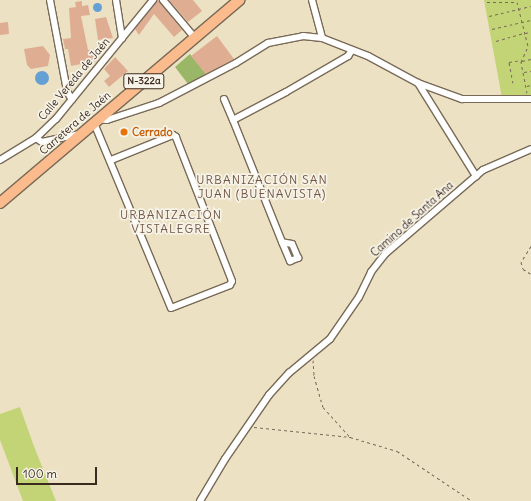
<!DOCTYPE html>
<meta charset="utf-8">
<style>
body{margin:0}
#map{position:relative;width:531px;height:501px;overflow:hidden;background:#ece2c3;font-family:Delius,sans-serif}
div>[style]{position:absolute}
.green>*{inset:0;background:#c3d476}
.forest>*{inset:0;background:#9ab667}
.water>*{inset:0;background:#65a0d5}
.round{border-radius:50%}
.building>*{inset:0;background:#dfae92}
.path>*{height:1px;margin-top:-0.5px;transform-origin:0;background:repeating-linear-gradient(90deg,#796a58 0 3px,transparent 0 6px)}
.roads{filter:drop-shadow(1px 0 #796a58) drop-shadow(-1px 0 #796a58) drop-shadow(0 1px #796a58) drop-shadow(0 -1px #796a58)}
.minor>*{height:6px;margin:-3px;padding:0 3px;transform-origin:3px;border-radius:3px;background:#fff}
.trunk>*{height:10px;margin:-5px;padding:0 5px;transform-origin:5px;border-radius:5px;background:#fbbb8d}
.dots>*{width:11px;height:11px;translate:-50% -50%;box-sizing:border-box;border:2px solid #f7f3e8;border-radius:50%}
span{translate:-50% -50%;white-space:nowrap;text-align:center;line-height:1.15;-webkit-text-stroke:3.5px #f7f3e8;paint-order:stroke}
.shield-label span{padding:1px 3px;background:#f7f3e8;border:1px solid;border-radius:3px;-webkit-text-stroke-width:0}
.shield-label{font-size:10px;color:#3b2a1e;font-weight:700}
.street-label{font-size:11px;color:#3b2a1e}
.food-label{font-size:11px;color:#c56008;font-weight:700}
.left{translate:0 -50%;text-align:left}
.neighbourhood-label{font-size:12px;color:#745847;letter-spacing:1px}
.scale{position:absolute;left:16px;top:467px;width:81px;height:18px;box-sizing:border-box;border:2px solid #3b2a1e;border-top:0;padding-left:5px;font-size:12px;line-height:14px;white-space:nowrap;color:#3b2a1e;-webkit-text-stroke:3px #f7f3e8;paint-order:stroke}
</style>
<div id="map">
<div class="green">
<i style="clip-path:polygon(484px 0,531px 0,531px 96px,502px 98px)"></i>
<i style="clip-path:polygon(20px 407px,35px 449px,56px 501px,23px 501px,0 440px,0 414px)"></i>
</div>
<div class="forest">
<i style="clip-path:polygon(190px 54px,206px 74px,188px 84px,175px 67px)"></i>
</div>
<div class="water">
<i class="round" style="left:92.5px;top:2.5px;width:9px;height:9px"></i>
<i class="round" style="left:35px;top:71px;width:14px;height:14px"></i>
</div>
<div class="building">
<i style="clip-path:polygon(158px 0,182px 30px,174px 37px,154px 14px,139px 35px,135px 29px)"></i>
<i style="clip-path:polygon(169px 0,193px 0,202px 11px,188px 22px)"></i>
<i style="clip-path:polygon(82px 1px,82px 6px,88px 5px,90px 15px,81px 16px,88px 50px,95px 49px,97px 61px,71px 66px,68px 49px,65px 49px,63px 39px,71px 38px,69px 8px,76px 7px,75px 2px)"></i>
<i style="clip-path:polygon(106px 17px,113px 38px,98px 40px,95px 19px)"></i>
<i style="clip-path:polygon(8px 22px,9px 34px,0 35px,0 23px)"></i>
<i style="clip-path:polygon(217px 36px,234px 59px,206px 74px,191px 56px)"></i>
<i style="clip-path:polygon(43px 46px,50px 55px,48px 66px,31px 69px,27px 65px,24px 49px)"></i>
<i style="clip-path:polygon(115px 57px,128px 71px,109px 87px,104px 81px,110px 76px,104px 69px)"></i>
</div>
<div class="path">
<i style="left:487px;top:2px;width:30px"></i>
<i style="left:517px;top:2px;width:45px;rotate:76deg"></i>
<i style="left:489px;top:16px;width:43px;rotate:-13.4deg"></i>
<i style="left:492px;top:29px;width:40px;rotate:-13deg"></i>
<i style="left:525px;top:33px;width:6px;rotate:-9deg"></i>
<i style="left:496px;top:41px;width:29px;rotate:-16deg"></i>
<i style="left:522px;top:61px;width:9px;rotate:-13deg"></i>
<i style="left:524px;top:72px;width:7px;rotate:-8deg"></i>
<i style="left:513px;top:83px;width:21px;rotate:-101deg"></i>
<i style="left:509px;top:62px;width:12px;rotate:-9deg"></i>
<i style="left:527px;top:86px;width:4px;rotate:-14deg"></i>
<i style="left:527px;top:93px;width:32px;rotate:-101deg"></i>
<i style="left:521px;top:62px;width:17px;rotate:-66deg"></i>
<i style="left:531px;top:246px;width:19px;rotate:122deg"></i>
<i style="left:521px;top:262px;width:7px;rotate:74deg"></i>
<i style="left:523px;top:269px;width:9px;rotate:32deg"></i>
<i style="left:313px;top:360px;width:16px;rotate:86deg"></i>
<i style="left:314px;top:376px;width:32px;rotate:74deg"></i>
<i style="left:323px;top:407px;width:40px;rotate:48deg"></i>
<i style="left:350px;top:437px;width:49px;rotate:16.6deg"></i>
<i style="left:397px;top:451px;width:90px;rotate:33.7deg"></i>
<i style="left:254px;top:427px;width:97px;rotate:5.9deg"></i>
</div>
<div class="roads">
<div class="minor">
<i style="left:50px;top:0;width:93px;rotate:79.4deg"></i>
<i style="left:67px;top:91px;width:10px;rotate:61deg"></i>
<i style="left:116px;top:0;width:39px;rotate:81deg"></i>
<i style="left:163px;top:0;width:50px;rotate:49.9deg"></i>
<i style="left:312px;top:0;width:39px;rotate:75deg"></i>
<i style="left:322px;top:38px;width:49px;rotate:21.4deg"></i>
<i style="left:368px;top:56px;width:57px;rotate:28.4deg"></i>
<i style="left:418px;top:83px;width:47px;rotate:20deg"></i>
<i style="left:462px;top:99px;width:69px"></i>
<i style="left:418px;top:83px;width:110px;rotate:58.1deg"></i>
<i style="left:224px;top:99px;width:23px;rotate:67deg"></i>
<i style="left:233px;top:120px;width:131px;rotate:68.1deg"></i>
<i style="left:282px;top:242px;width:21px;rotate:67deg"></i>
<i style="left:290px;top:261px;width:9px;rotate:-21deg"></i>
<i style="left:298px;top:258px;width:15px;rotate:-113deg"></i>
<i style="left:292px;top:244px;width:10px;rotate:-169deg"></i>
<i style="left:98px;top:119px;width:9px;rotate:6deg"></i>
<i style="left:107px;top:120px;width:55px;rotate:-18.1deg"></i>
<i style="left:159px;top:103px;width:87px;rotate:-27.5deg"></i>
<i style="left:236px;top:63px;width:38px;rotate:-32deg"></i>
<i style="left:268px;top:43px;width:36px;rotate:-11deg"></i>
<i style="left:303px;top:36px;width:19px;rotate:6deg"></i>
<i style="left:233px;top:120px;width:60px;rotate:-27.8deg"></i>
<i style="left:286px;top:92px;width:72px;rotate:-30.1deg"></i>
<i style="left:348px;top:56px;width:7px;rotate:-56deg"></i>
<i style="left:94px;top:123px;width:200px;rotate:67.4deg"></i>
<i style="left:171px;top:308px;width:63px;rotate:-21.3deg"></i>
<i style="left:230px;top:285px;width:4px;rotate:-63deg"></i>
<i style="left:232px;top:281px;width:155px;rotate:-111.3deg"></i>
<i style="left:176px;top:137px;width:4px;rotate:-146deg"></i>
<i style="left:173px;top:135px;width:67px;rotate:158deg"></i>
<i style="left:36px;top:138px;width:7px;rotate:34deg"></i>
<i style="left:42px;top:142px;width:39px;rotate:-12deg"></i>
<i style="left:0;top:160px;width:42px;rotate:-31.4deg"></i>
<i style="left:36px;top:138px;width:28px;rotate:-44deg"></i>
<i style="left:56px;top:119px;width:154px;rotate:-50.8deg"></i>
<i style="left:200px;top:501px;width:49px;rotate:-59.2deg"></i>
<i style="left:225px;top:459px;width:78px;rotate:-55.5deg"></i>
<i style="left:269px;top:395px;width:30px;rotate:-48deg"></i>
<i style="left:289px;top:373px;width:53px;rotate:-39.7deg"></i>
<i style="left:330px;top:339px;width:51px;rotate:-55.4deg"></i>
<i style="left:359px;top:297px;width:28px;rotate:-64deg"></i>
<i style="left:371px;top:272px;width:23px;rotate:-52deg"></i>
<i style="left:385px;top:254px;width:129px;rotate:-40.6deg"></i>
<i style="left:483px;top:170px;width:52px;rotate:-23.6deg"></i>
</div>
<div class="trunk">
<i style="left:0;top:203px;width:314px;rotate:-40.3deg"></i>
</div>
</div>
<div class="dots">
<i style="left:124px;top:132px;background:#e8710a"></i>
</div>
<div class="shield-label">
<span style="left:144px;top:81px">N-322a</span>
</div>
<div class="street-label">
<span style="left:74px;top:79px;rotate:-50deg">Calle Vereda de Jaén</span>
<span style="left:75px;top:123px;rotate:-41deg">Carretera de Jaén</span>
<span style="left:412px;top:219px;rotate:-42deg">Camino de Santa Ana</span>
</div>
<div class="food-label">
<span class="left" style="left:132px;top:132px">Cerrado</span>
</div>
<div class="neighbourhood-label">
<span style="left:262px;top:187px">URBANIZACIÓN SAN<br>JUAN (BUENAVISTA)</span>
<span style="left:171px;top:222px">URBANIZACIÓN<br>VISTALEGRE</span>
</div>
<div class="scale">100 m</div>
</div>
